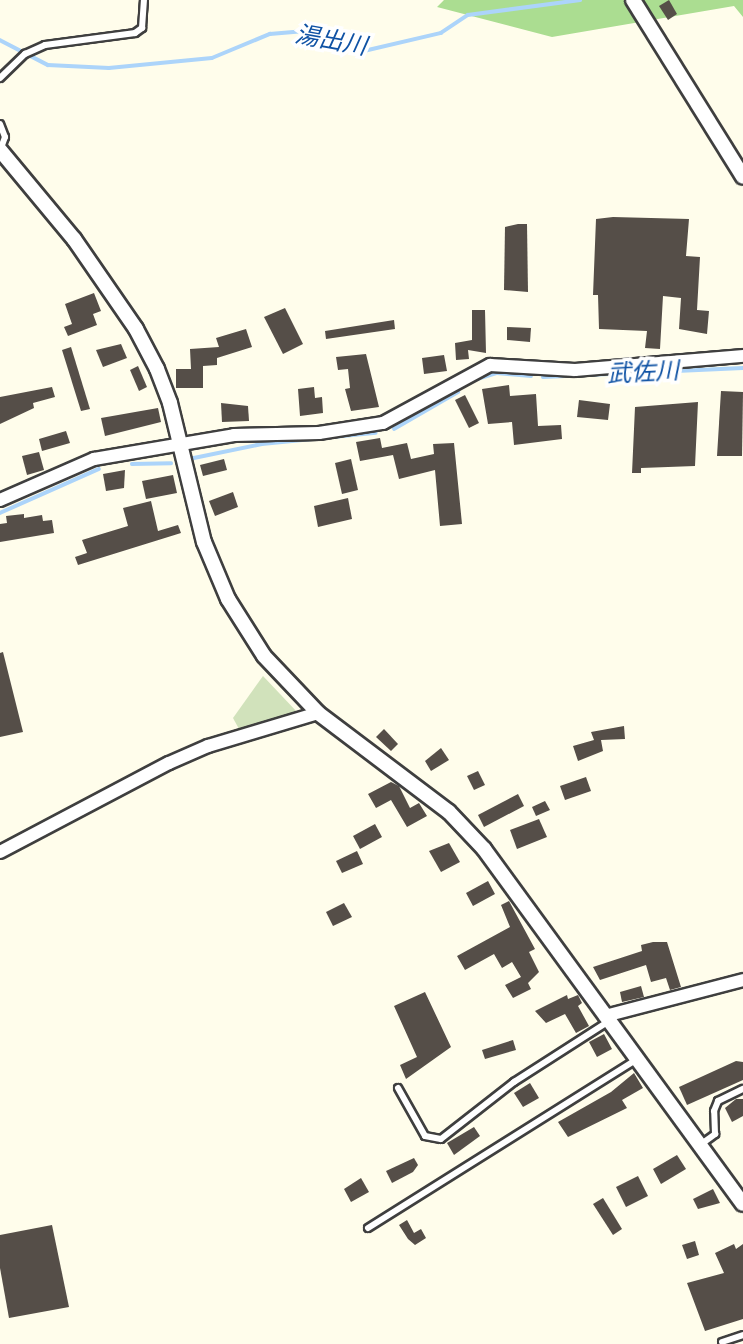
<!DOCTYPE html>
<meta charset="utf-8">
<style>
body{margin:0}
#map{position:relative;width:743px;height:1344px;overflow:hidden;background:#fffdeb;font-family:"Zilla Slab","Noto Sans JP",serif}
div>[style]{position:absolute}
.forest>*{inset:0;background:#abdd91}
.cemetery>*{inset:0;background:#d1e2bb}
.stream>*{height:3.5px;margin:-1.75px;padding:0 1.75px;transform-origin:1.75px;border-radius:1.75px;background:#acd4fa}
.building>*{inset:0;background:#554e48}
.roads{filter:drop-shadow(2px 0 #3f3f3f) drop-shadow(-2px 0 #3f3f3f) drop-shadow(0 2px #3f3f3f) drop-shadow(0 -2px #3f3f3f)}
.service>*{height:6px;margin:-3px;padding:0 3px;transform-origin:3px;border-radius:3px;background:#fff}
.minor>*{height:12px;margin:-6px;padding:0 6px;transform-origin:6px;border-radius:6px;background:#fff}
.tertiary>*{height:14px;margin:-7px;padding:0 7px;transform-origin:7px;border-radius:7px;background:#fff}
span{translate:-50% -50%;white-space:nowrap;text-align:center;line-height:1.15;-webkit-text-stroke:7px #fff;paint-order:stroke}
.water-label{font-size:24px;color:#0f52a4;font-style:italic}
</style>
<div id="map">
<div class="forest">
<i style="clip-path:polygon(444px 0,743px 0,743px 17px,734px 6px,552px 37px,437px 7px)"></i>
</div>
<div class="cemetery">
<i style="clip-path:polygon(263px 676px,298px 713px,239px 729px,233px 718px)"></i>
</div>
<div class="stream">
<i style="left:0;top:40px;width:54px;rotate:27.5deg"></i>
<i style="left:48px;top:65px;width:61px;rotate:2.8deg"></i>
<i style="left:109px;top:68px;width:103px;rotate:-5.5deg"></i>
<i style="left:212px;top:58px;width:63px;rotate:-22.5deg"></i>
<i style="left:270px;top:34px;width:32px;rotate:-5deg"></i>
<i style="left:302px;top:31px;width:65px;rotate:17.9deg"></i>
<i style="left:364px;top:51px;width:79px;rotate:-13.2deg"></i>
<i style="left:441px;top:33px;width:32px;rotate:-34deg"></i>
<i style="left:468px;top:15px;width:113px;rotate:-7.6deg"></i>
<i style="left:543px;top:377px;width:200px;rotate:-2.6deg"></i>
<i style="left:474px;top:380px;width:24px;rotate:-17deg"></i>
<i style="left:497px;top:373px;width:34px;rotate:5deg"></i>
<i style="left:394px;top:429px;width:74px;rotate:-30deg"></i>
<i style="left:194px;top:458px;width:69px;rotate:-11.6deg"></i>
<i style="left:262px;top:444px;width:114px;rotate:-5.6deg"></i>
<i style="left:132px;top:464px;width:39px;rotate:-1deg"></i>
<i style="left:0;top:513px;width:108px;rotate:-24deg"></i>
</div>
<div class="building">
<i style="clip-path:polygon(669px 0,677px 14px,668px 20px,659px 6px)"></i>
<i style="clip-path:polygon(613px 217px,689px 219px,686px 256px,700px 257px,697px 310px,709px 311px,707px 334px,679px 329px,681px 298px,663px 296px,660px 349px,645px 348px,647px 331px,599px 329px,598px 295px,593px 295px,596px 219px)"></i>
<i style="clip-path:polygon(518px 224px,527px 224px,528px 292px,504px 290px,505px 227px)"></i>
<i style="clip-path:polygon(94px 293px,101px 311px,93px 314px,97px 325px,68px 336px,64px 327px,72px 324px,65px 304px)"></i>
<i style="clip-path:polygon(285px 308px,303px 344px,283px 354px,264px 317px)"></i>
<i style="clip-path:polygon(472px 310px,485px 310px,486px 353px,468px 350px,469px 359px,456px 360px,455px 343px,472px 340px)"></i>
<i style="clip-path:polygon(394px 320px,395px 329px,326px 339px,325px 331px)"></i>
<i style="clip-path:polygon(507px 327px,531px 328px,530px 342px,507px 340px)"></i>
<i style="clip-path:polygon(246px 329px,252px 347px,217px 358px,217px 365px,203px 366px,203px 388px,176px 388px,176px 369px,191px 369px,190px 349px,219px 347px,216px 338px)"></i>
<i style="clip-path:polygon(121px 344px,127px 358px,103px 367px,96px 350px)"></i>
<i style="clip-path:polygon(71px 347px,90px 409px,81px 411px,62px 350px)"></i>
<i style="clip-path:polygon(366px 354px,379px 407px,351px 411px,345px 389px,350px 388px,348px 369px,338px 370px,336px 357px)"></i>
<i style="clip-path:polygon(444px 355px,447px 371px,424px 374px,422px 358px)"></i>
<i style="clip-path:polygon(138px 366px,147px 387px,139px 391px,130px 370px)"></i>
<i style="clip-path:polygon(509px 385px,510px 396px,536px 394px,538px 426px,561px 425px,562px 439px,514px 445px,512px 422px,488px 424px,482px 389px)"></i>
<i style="clip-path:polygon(52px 387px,55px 397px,33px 403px,34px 408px,0 424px,0 397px)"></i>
<i style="clip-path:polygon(314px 387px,315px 398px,322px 397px,323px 413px,300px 416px,298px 389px)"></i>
<i style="clip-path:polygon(721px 391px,743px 392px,742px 456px,717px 456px)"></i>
<i style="clip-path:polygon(465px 395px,479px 423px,469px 428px,455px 400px)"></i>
<i style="clip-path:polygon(579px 400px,610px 404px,608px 420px,577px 417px)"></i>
<i style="clip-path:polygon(698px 402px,695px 466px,641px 468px,641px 473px,632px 473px,635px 407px)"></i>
<i style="clip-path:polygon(221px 403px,248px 406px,249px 421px,222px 422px)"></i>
<i style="clip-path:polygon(158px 408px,161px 422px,105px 436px,101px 418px)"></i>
<i style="clip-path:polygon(66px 431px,70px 443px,42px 451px,39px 439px)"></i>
<i style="clip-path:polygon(380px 438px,382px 448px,407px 443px,411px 459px,434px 454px,433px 444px,454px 443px,462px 524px,440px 526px,435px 470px,399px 479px,393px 455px,360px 461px,356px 442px)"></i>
<i style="clip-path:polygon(39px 452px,44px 470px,27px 475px,22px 456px)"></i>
<i style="clip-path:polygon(224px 459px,227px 470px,203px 476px,200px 465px)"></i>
<i style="clip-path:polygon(351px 459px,358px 490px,342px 494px,335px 463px)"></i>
<i style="clip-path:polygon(125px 470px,124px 488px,106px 491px,103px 474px)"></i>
<i style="clip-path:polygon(173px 475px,177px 493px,146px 499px,142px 481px)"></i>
<i style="clip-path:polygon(233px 492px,238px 507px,215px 516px,209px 501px)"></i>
<i style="clip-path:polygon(348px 498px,352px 519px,318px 527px,314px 506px)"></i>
<i style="clip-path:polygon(151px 501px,158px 531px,178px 525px,181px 533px,78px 565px,75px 557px,87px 553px,82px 540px,128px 526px,123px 508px)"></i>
<i style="clip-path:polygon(24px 514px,24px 518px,42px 515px,43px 521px,52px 520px,54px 533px,0 542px,0 524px,7px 523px,6px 516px)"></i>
<i style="clip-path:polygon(3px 652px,23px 732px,0 737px,0 653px)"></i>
<i style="clip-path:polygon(624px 726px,625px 739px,601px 740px,603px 751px,578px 761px,573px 746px,594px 740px,591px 732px)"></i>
<i style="clip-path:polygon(384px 729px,398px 744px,391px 751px,376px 737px)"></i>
<i style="clip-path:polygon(441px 748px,449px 760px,431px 771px,425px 761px)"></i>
<i style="clip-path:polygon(478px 771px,485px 785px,474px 790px,467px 776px)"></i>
<i style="clip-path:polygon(586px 777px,591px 791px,565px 800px,560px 786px)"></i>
<i style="clip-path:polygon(391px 782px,399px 786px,410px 808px,419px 803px,427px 816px,407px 827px,391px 800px,376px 808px,368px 794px)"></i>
<i style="clip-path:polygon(518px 794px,524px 806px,484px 827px,478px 815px)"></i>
<i style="clip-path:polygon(545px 801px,550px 810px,536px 816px,532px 807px)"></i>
<i style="clip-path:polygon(539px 819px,547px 837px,517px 849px,510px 830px)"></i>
<i style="clip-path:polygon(375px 824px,382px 837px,360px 849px,353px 836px)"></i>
<i style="clip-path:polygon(449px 843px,460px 862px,441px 872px,429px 851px)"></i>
<i style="clip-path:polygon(357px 851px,363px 864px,342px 873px,336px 861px)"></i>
<i style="clip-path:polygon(488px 881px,495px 894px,473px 906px,466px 893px)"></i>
<i style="clip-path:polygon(509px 901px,535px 949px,529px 952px,539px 972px,528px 983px,531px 989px,513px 998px,505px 985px,521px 977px,512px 962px,502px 968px,494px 954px,465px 970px,457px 956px,510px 927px,501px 905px)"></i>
<i style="clip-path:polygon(344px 903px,352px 917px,333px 926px,326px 912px)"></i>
<i style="clip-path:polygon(653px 942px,667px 942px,681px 987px,670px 990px,666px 978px,651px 982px,646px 965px,600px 980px,593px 967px,642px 951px,641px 945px)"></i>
<i style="clip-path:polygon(641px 986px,644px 997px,622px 1002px,620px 992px)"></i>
<i style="clip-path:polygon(425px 992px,451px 1047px,406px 1079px,400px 1065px,417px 1057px,394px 1006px)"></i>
<i style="clip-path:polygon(567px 995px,568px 999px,578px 995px,582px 1003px,578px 1006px,589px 1026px,576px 1033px,565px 1014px,546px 1023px,535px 1011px)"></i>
<i style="clip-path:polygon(604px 1034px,612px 1049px,597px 1057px,589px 1042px)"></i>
<i style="clip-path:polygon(513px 1040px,516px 1050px,485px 1059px,482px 1050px)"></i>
<i style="clip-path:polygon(736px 1061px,743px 1062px,743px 1080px,687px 1105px,679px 1087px)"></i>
<i style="clip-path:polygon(634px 1073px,643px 1088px,622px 1100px,627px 1108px,568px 1137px,558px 1122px,611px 1092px)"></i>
<i style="clip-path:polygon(530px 1083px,539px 1098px,523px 1107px,514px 1093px)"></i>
<i style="clip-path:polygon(736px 1099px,743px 1099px,743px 1116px,732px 1122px,725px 1108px)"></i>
<i style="clip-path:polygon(474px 1127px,480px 1136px,454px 1155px,447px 1143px)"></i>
<i style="clip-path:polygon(677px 1155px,686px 1169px,661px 1184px,653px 1169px)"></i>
<i style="clip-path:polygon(414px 1158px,418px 1165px,413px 1172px,392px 1183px,386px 1171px)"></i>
<i style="clip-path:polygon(638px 1176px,648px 1196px,626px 1207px,616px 1187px)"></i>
<i style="clip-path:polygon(361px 1178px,369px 1192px,351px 1202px,344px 1189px)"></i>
<i style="clip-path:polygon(713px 1189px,720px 1203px,698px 1209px,693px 1199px)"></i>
<i style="clip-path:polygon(603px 1198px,622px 1229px,613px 1235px,593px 1204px)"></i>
<i style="clip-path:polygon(407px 1220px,414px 1233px,421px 1229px,426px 1238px,415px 1245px,408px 1239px,399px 1225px)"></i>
<i style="clip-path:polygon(52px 1225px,69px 1307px,9px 1318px,0 1268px,0 1235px)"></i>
<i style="clip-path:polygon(695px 1241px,699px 1255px,687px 1259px,682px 1245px)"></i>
<i style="clip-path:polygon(734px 1244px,736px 1249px,743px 1244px,743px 1319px,705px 1331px,687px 1283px,724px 1273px,715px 1253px)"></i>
</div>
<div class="roads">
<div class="service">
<i style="left:0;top:78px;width:35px;rotate:-44deg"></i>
<i style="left:25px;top:54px;width:22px;rotate:-24deg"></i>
<i style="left:45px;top:45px;width:91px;rotate:-7.6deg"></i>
<i style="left:135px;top:33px;width:9px;rotate:-36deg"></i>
<i style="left:142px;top:28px;width:28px;rotate:-86deg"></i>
<i style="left:0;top:124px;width:14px;rotate:69deg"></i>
<i style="left:5px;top:137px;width:12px;rotate:110deg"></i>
<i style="left:398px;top:1088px;width:55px;rotate:60.6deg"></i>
<i style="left:425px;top:1136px;width:16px;rotate:11deg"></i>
<i style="left:441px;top:1139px;width:93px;rotate:-38deg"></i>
<i style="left:514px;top:1082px;width:113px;rotate:-32.7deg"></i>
<i style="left:700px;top:1145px;width:19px;rotate:-36deg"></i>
<i style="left:715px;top:1134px;width:23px;rotate:-92deg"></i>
<i style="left:714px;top:1111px;width:11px;rotate:-68deg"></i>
<i style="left:718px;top:1101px;width:28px;rotate:-26deg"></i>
<i style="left:368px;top:1228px;width:316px;rotate:-32.1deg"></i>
<i style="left:722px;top:1342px;width:22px;rotate:-18deg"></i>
</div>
<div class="minor">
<i style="left:0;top:500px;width:103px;rotate:-23.6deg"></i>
<i style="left:94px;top:459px;width:142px;rotate:-9.7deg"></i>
<i style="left:234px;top:435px;width:85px;rotate:-1.3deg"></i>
<i style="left:319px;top:433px;width:65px;rotate:-8.9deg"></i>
<i style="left:383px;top:423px;width:122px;rotate:-28.5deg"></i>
<i style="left:490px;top:365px;width:85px;rotate:3.4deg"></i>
<i style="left:575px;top:370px;width:169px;rotate:-4.8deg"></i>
<i style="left:0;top:852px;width:191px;rotate:-27.8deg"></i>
<i style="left:169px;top:763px;width:43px;rotate:-23.6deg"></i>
<i style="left:208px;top:746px;width:115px;rotate:-16.7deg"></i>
<i style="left:605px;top:1016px;width:143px;rotate:-14.6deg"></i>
</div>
<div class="tertiary">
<i style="left:633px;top:0;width:208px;rotate:58.1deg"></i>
<i style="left:0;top:150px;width:116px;rotate:50.3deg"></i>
<i style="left:74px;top:239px;width:109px;rotate:55.4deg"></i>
<i style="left:136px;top:329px;width:45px;rotate:62.3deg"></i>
<i style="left:157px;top:369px;width:36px;rotate:69deg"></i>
<i style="left:170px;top:403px;width:143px;rotate:76.3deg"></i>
<i style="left:204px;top:542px;width:62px;rotate:67.2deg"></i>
<i style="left:228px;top:599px;width:67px;rotate:57.7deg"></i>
<i style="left:264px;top:656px;width:79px;rotate:46.5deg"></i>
<i style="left:318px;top:713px;width:164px;rotate:37.1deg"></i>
<i style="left:449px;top:812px;width:51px;rotate:46.6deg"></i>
<i style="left:484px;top:849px;width:439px;rotate:53.9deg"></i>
</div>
</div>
<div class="water-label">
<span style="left:331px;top:40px;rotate:10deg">湯出川</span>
<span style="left:643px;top:372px;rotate:-3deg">武佐川</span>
</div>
</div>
